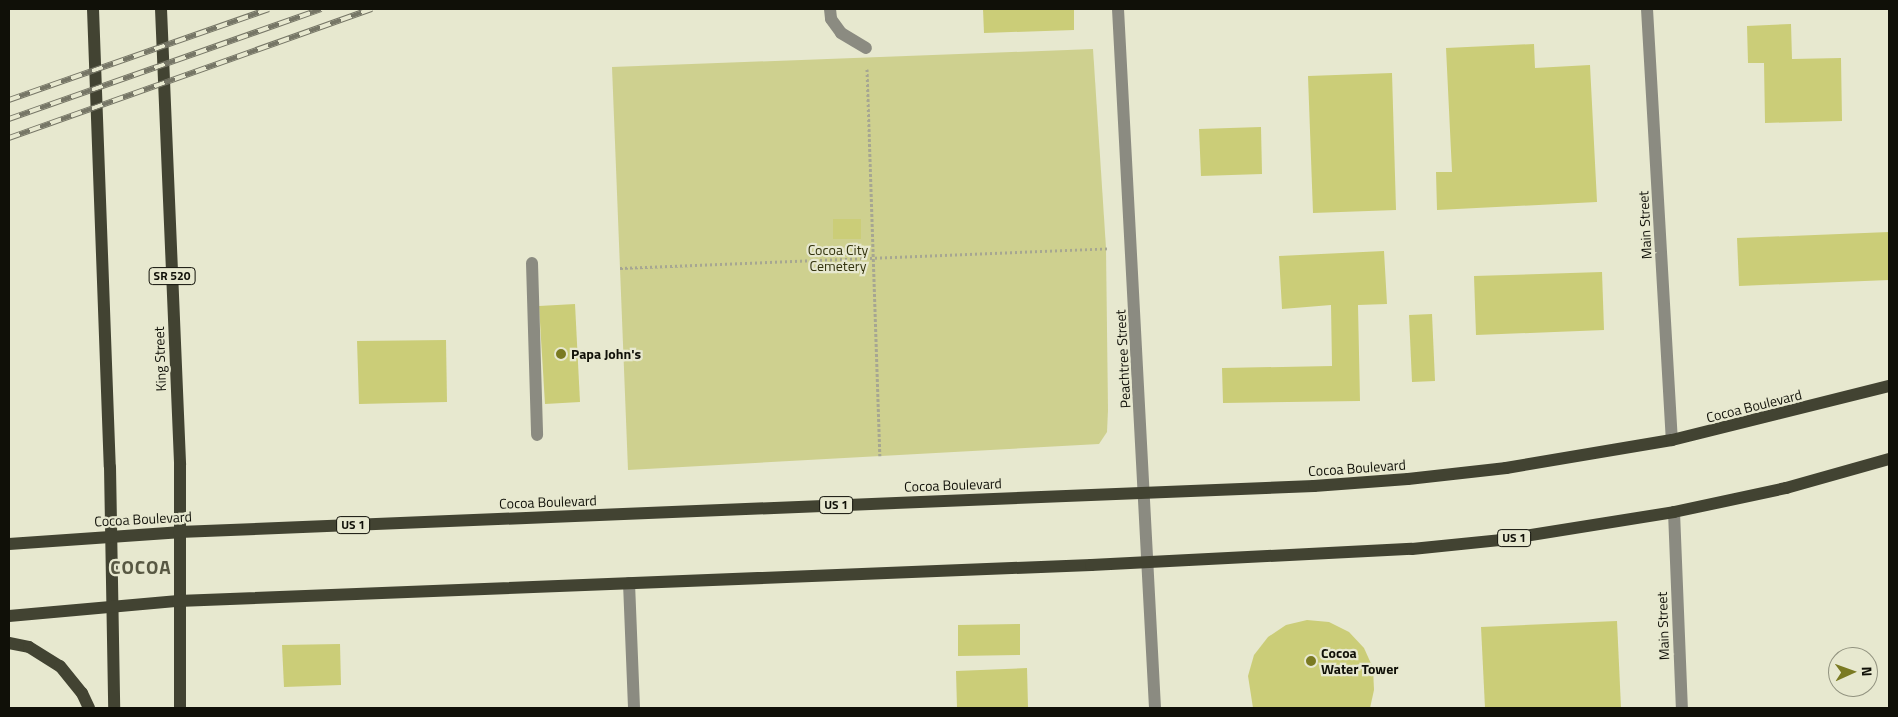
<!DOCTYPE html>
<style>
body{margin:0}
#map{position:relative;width:1898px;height:717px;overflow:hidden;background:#e7e8cf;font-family:"Titillium Web",sans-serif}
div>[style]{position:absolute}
.green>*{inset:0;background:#ced08f}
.building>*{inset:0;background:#cbcd78}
.path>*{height:3px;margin-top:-1.5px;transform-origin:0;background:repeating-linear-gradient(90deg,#a6a692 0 2.5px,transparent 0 5px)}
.service>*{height:12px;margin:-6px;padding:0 6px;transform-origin:6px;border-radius:6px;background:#8b8b81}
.minor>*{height:12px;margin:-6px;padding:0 6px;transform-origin:6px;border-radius:6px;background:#8b8b81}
.tertiary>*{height:12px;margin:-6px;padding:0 6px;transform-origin:6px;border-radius:6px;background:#8b8b81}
.primary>*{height:12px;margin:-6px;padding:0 6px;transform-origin:6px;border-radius:6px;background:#424332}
.rail>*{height:5.5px;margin-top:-2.75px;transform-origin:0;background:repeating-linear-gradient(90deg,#e7e8cf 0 11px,#767666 0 22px);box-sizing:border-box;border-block:1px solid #767666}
.dots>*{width:14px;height:14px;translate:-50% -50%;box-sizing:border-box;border:2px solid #e7e8cf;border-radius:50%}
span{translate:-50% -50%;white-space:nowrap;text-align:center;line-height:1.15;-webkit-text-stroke:4.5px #e7e8cf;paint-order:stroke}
.shield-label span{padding:1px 4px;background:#e7e8cf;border:1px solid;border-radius:4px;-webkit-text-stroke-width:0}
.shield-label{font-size:12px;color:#101008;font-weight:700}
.street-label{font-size:14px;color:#101008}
.park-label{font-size:14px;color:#33330e}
.poi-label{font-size:14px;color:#101008;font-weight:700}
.left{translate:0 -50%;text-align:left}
.district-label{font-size:19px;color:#585843;font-weight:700;letter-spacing:1px}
.frame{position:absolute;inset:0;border:10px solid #101008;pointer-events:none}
.north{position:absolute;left:1828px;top:647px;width:50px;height:50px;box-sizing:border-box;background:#e7e8cf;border:1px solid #91927f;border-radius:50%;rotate:88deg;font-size:14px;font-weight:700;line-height:20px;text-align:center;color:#101008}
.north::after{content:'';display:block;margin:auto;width:18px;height:22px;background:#7a7a22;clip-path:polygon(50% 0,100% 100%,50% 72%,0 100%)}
</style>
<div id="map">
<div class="green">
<i style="clip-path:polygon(1093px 49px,1106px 248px,1108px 410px,1107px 432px,1099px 444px,628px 470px,612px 67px)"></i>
</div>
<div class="building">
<i style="clip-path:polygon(983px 9px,1074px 9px,1074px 30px,984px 33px)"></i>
<i style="clip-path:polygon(1791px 24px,1792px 59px,1841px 58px,1842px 121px,1765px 123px,1764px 63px,1748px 63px,1747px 26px)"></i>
<i style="clip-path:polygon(1534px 44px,1535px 68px,1590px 65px,1597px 202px,1437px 210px,1436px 172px,1452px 172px,1446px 48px)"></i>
<i style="clip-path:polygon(1392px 73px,1396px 210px,1313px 213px,1308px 76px)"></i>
<i style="clip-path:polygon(1261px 127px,1262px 174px,1201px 176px,1199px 129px)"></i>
<i style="clip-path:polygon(833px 219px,861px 219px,861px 239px,833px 239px)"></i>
<i style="clip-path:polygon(1889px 232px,1889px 280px,1739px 286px,1737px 238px)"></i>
<i style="clip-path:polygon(1384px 251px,1387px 304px,1358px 305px,1360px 401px,1223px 403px,1222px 368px,1332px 366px,1331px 305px,1282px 309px,1279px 256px)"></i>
<i style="clip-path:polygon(1602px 272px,1604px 330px,1476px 335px,1474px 276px)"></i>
<i style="clip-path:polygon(575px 304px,580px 402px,545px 404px,539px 306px)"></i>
<i style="clip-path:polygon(1432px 314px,1435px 381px,1412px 382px,1409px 315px)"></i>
<i style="clip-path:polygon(446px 340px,447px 402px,359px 404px,357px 341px)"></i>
<i style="clip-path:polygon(1307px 620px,1329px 622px,1349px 632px,1364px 648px,1373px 668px,1374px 690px,1370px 708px,1253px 708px,1248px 676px,1254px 655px,1268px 637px,1286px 625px)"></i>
<i style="clip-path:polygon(1617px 621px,1621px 708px,1485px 708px,1481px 627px)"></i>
<i style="clip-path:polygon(1020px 624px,1020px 655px,958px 656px,958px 625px)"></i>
<i style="clip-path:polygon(340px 644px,341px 685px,284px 687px,282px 645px)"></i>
<i style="clip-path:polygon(1027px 668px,1028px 707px,957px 708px,956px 671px)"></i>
</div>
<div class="path">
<i style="left:867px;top:69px;width:387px;rotate:88.1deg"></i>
<i style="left:620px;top:268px;width:489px;rotate:-2.3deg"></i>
</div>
<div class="service">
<i style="left:830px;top:9px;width:10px;rotate:84deg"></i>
<i style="left:831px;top:19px;width:17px;rotate:54deg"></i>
<i style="left:841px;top:33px;width:29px;rotate:31deg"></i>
<i style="left:532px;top:263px;width:172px;rotate:88.3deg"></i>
</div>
<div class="minor">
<i style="left:1647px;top:9px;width:432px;rotate:86.7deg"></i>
<i style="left:1674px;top:512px;width:196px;rotate:87.7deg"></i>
<i style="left:629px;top:583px;width:125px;rotate:87.7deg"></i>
</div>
<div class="tertiary">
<i style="left:1118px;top:9px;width:700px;rotate:86.97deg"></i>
</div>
<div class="primary">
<i style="left:93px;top:9px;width:458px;rotate:87.9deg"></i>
<i style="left:110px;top:467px;width:241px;rotate:89deg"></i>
<i style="left:161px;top:9px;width:456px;rotate:87.6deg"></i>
<i style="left:180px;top:465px;width:243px;rotate:90deg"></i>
<i style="left:9px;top:544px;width:170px;rotate:-4deg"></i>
<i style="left:179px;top:532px;width:1136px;rotate:-2.32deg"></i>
<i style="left:1314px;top:486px;width:94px;rotate:-4.3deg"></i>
<i style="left:1408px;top:479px;width:99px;rotate:-6.4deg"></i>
<i style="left:1506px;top:468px;width:168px;rotate:-9.6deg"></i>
<i style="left:1672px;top:440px;width:224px;rotate:-14deg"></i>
<i style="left:9px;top:616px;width:170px;rotate:-5.1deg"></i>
<i style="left:178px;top:601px;width:914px;rotate:-2.26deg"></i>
<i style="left:1091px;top:565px;width:321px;rotate:-2.9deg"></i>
<i style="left:1412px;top:549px;width:88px;rotate:-5.8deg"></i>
<i style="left:1500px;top:540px;width:176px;rotate:-9.1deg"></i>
<i style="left:1674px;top:512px;width:115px;rotate:-12.1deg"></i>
<i style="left:1786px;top:488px;width:107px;rotate:-15.7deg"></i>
<i style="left:9px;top:643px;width:20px;rotate:11deg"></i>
<i style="left:29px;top:647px;width:36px;rotate:32deg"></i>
<i style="left:60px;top:666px;width:35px;rotate:51deg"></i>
<i style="left:82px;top:693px;width:17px;rotate:65deg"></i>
</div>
<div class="rail">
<i style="left:9px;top:100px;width:275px;rotate:-19.3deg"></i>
<i style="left:9px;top:119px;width:331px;rotate:-19.4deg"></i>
<i style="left:9px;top:138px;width:385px;rotate:-19.6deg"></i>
</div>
<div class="dots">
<i style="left:561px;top:354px;background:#7a7a22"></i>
<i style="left:1311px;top:661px;background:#7a7a22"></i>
</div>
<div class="shield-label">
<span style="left:172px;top:276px">SR 520</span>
<span style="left:836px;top:505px">US 1</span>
<span style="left:353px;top:525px">US 1</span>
<span style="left:1514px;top:538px">US 1</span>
</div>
<div class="street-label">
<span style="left:1645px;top:225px;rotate:-93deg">Main Street</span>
<span style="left:160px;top:359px;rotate:-92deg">King Street</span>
<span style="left:1123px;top:359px;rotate:-93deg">Peachtree Street</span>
<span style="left:1754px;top:406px;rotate:-14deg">Cocoa Boulevard</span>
<span style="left:1357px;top:468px;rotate:-4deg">Cocoa Boulevard</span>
<span style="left:953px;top:485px;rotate:-2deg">Cocoa Boulevard</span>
<span style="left:548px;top:502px;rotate:-2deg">Cocoa Boulevard</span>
<span style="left:143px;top:519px;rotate:-3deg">Cocoa Boulevard</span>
<span style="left:1663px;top:626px;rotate:-92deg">Main Street</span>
</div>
<div class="park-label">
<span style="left:838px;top:258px">Cocoa City<br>Cemetery</span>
</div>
<div class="poi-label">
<span class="left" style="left:571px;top:354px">Papa John's</span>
<span class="left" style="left:1321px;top:661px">Cocoa<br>Water Tower</span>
</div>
<div class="district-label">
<span style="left:141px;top:567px">COCOA</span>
</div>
<div class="frame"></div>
<div class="north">N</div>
</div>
